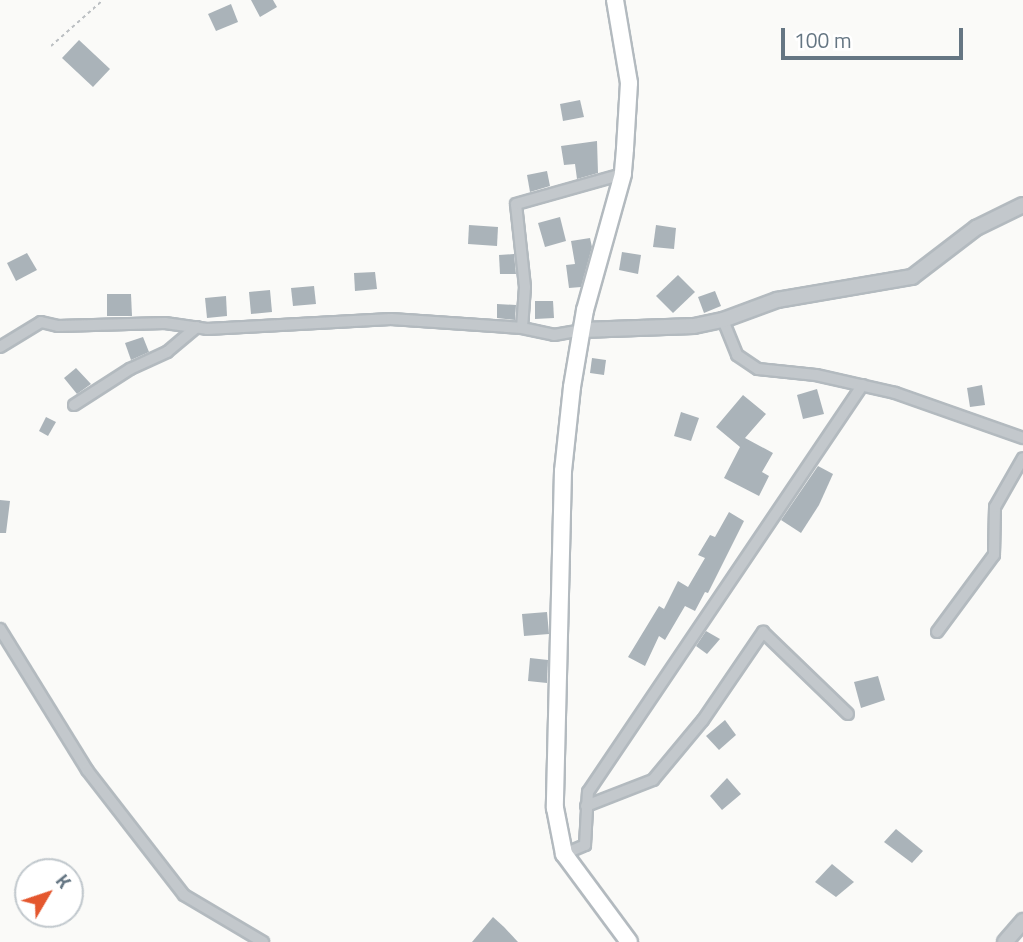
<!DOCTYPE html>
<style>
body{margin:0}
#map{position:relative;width:1023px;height:942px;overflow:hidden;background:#fafaf8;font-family:"Titillium Web",sans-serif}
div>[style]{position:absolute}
.building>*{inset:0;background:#aab3b9}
.path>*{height:2px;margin-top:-1px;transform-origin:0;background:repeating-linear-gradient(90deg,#bbbfc2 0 3.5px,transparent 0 7px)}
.roads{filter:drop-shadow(2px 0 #b3babf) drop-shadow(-2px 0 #b3babf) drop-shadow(0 2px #b3babf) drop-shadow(0 -2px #b3babf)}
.minor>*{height:10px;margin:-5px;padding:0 5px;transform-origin:5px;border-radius:5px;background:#c3c8cc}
.tertiary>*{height:14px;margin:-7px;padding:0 7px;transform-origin:7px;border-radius:7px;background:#c3c8cc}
.secondary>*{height:16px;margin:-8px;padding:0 8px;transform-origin:8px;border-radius:8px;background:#fff}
span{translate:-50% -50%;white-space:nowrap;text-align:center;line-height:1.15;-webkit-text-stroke:7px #fff;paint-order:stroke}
.north{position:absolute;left:14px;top:858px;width:70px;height:70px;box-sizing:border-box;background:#fff;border:2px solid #c1c8cd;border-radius:50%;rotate:51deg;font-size:19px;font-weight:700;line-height:28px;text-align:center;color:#657683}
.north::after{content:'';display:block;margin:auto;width:24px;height:32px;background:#e4572e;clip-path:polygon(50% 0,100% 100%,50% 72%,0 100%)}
.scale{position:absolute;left:781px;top:28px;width:182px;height:32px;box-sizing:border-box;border:4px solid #657683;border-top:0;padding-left:9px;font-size:21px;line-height:24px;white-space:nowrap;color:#657683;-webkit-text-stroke:5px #fff;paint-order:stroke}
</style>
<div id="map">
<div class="building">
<i style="clip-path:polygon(251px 0,273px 0,277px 7px,260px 17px)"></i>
<i style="clip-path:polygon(231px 4px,238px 22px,216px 31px,208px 14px)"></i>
<i style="clip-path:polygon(79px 40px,110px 69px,93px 87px,62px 58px)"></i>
<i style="clip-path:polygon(580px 100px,584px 117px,563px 121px,560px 104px)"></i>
<i style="clip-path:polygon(597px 141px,598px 173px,577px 179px,575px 164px,564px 165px,561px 146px)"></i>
<i style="clip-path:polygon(547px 171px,550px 186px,530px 192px,527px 175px)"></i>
<i style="clip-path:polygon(560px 217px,566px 241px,545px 247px,538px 223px)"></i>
<i style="clip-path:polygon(469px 225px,498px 227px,497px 246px,468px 244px)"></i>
<i style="clip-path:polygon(656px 225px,676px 228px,674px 249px,653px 247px)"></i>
<i style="clip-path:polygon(590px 238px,592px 247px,581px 287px,569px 288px,566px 265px,575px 264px,571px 241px)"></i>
<i style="clip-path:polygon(622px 252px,641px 255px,638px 274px,619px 270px)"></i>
<i style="clip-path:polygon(27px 253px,37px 270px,16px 281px,7px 263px)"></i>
<i style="clip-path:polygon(514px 254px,516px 274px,500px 274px,499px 255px)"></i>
<i style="clip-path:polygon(375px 272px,377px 289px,355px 291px,354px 273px)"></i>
<i style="clip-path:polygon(678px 275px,695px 292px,673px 313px,656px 296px)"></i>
<i style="clip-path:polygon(314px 286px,316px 304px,293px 306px,291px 288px)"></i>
<i style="clip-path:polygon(270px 290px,272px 312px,251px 314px,249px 292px)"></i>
<i style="clip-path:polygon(715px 291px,721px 306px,704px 313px,698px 297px)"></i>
<i style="clip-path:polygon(107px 294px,131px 294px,132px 316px,107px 316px)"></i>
<i style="clip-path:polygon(226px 296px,227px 316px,207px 318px,205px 298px)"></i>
<i style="clip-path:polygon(535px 301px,553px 301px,554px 318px,535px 319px)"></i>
<i style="clip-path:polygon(497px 304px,516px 305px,515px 320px,497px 318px)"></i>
<i style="clip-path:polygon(143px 337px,149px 352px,131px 360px,125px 343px)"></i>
<i style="clip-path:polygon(592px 358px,606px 360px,604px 375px,590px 373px)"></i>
<i style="clip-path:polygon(76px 368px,91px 384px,77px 394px,64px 378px)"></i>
<i style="clip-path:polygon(982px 385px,985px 405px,970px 407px,967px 388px)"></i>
<i style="clip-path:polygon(817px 389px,824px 414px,803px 419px,797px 395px)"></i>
<i style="clip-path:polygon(743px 395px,766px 414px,745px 438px,773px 453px,762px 472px,769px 476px,759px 496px,724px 478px,740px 447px,716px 427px)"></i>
<i style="clip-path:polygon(681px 412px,699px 418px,691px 441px,674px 436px)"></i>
<i style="clip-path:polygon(46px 417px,56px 422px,48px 436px,39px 431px)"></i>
<i style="clip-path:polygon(818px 466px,833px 474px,819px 505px,801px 533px,781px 520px)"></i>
<i style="clip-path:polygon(0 500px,10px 501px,6px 533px,0 533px)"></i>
<i style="clip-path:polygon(729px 512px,744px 521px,708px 593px,705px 592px,695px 611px,685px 606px,665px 640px,659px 636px,645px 666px,628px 657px,659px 606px,664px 609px,678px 581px,688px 587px,705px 558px,698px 555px,710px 535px,715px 537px)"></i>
<i style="clip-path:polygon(547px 612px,549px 634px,524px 636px,522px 614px)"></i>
<i style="clip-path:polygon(706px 631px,720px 639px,707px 654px,696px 646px)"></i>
<i style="clip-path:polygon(530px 658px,548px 660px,547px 683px,528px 681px)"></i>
<i style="clip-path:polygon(878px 676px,885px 700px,861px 708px,854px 682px)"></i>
<i style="clip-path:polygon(725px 720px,736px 735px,719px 750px,706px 736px)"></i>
<i style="clip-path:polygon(727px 778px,741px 794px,722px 810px,710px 796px)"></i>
<i style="clip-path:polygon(896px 829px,923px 851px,912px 863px,884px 842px)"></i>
<i style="clip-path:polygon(832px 864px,854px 882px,836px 897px,815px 882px)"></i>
<i style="clip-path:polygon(493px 917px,504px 927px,518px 942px,472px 942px)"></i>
</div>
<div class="path">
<i style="left:51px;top:46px;width:69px;rotate:-41.5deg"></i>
</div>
<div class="roads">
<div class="minor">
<i style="left:723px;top:320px;width:38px;rotate:68deg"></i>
<i style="left:737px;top:355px;width:25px;rotate:34deg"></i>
<i style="left:758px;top:369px;width:58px;rotate:5.9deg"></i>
<i style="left:816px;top:375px;width:81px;rotate:12.8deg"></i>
<i style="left:895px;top:393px;width:136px;rotate:19.4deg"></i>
<i style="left:522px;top:328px;width:41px;rotate:-85.8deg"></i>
<i style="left:525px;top:287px;width:83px;rotate:-96.2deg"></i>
<i style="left:516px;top:204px;width:111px;rotate:-15.7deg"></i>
<i style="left:0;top:347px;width:48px;rotate:-31.4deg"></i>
<i style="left:41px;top:322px;width:17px;rotate:13deg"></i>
<i style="left:58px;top:326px;width:107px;rotate:-1.6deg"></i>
<i style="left:165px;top:323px;width:42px;rotate:8.1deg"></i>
<i style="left:207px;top:329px;width:184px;rotate:-3.1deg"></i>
<i style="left:391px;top:319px;width:131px;rotate:3.9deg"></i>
<i style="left:522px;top:328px;width:33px;rotate:12deg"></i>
<i style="left:554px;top:335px;width:28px;rotate:-10deg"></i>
<i style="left:74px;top:405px;width:67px;rotate:-32.7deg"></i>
<i style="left:130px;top:369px;width:41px;rotate:-24.7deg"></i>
<i style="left:167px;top:352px;width:39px;rotate:-40deg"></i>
<i style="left:0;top:629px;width:166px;rotate:58.3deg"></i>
<i style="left:87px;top:770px;width:158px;rotate:52.2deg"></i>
<i style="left:184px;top:895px;width:92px;rotate:30.7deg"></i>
<i style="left:937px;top:632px;width:96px;rotate:-53.5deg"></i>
<i style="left:994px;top:555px;width:48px;rotate:-88.8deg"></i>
<i style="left:995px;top:507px;width:56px;rotate:-60.3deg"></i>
<i style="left:586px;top:806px;width:72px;rotate:-21.2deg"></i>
<i style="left:653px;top:780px;width:78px;rotate:-50.2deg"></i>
<i style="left:703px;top:720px;width:107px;rotate:-55.7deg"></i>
<i style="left:763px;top:632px;width:118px;rotate:44deg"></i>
<i style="left:564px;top:854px;width:23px;rotate:-23deg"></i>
<i style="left:585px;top:845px;width:53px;rotate:-86.8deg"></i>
<i style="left:588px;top:792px;width:491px;rotate:-56deg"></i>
</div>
<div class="tertiary">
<i style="left:582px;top:330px;width:112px;rotate:-2deg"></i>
<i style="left:694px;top:326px;width:30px;rotate:-12deg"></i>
<i style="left:723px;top:320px;width:58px;rotate:-20.3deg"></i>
<i style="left:777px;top:300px;width:137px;rotate:-9.7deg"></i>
<i style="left:912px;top:277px;width:81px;rotate:-37.4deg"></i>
<i style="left:976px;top:228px;width:52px;rotate:-26.1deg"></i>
<i style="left:1005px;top:942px;width:28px;rotate:-49deg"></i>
</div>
<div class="secondary">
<i style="left:615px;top:0;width:84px;rotate:80.4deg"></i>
<i style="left:629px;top:83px;width:66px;rotate:93.5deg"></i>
<i style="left:625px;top:149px;width:25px;rotate:95deg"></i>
<i style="left:623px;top:174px;width:141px;rotate:105.6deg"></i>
<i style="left:585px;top:310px;width:78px;rotate:99.6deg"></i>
<i style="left:572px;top:387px;width:84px;rotate:96.1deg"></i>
<i style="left:563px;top:471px;width:337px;rotate:91.4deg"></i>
<i style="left:555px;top:808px;width:47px;rotate:78.9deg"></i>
<i style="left:564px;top:854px;width:109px;rotate:53.5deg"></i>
</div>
</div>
<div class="north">K</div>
<div class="scale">100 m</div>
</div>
